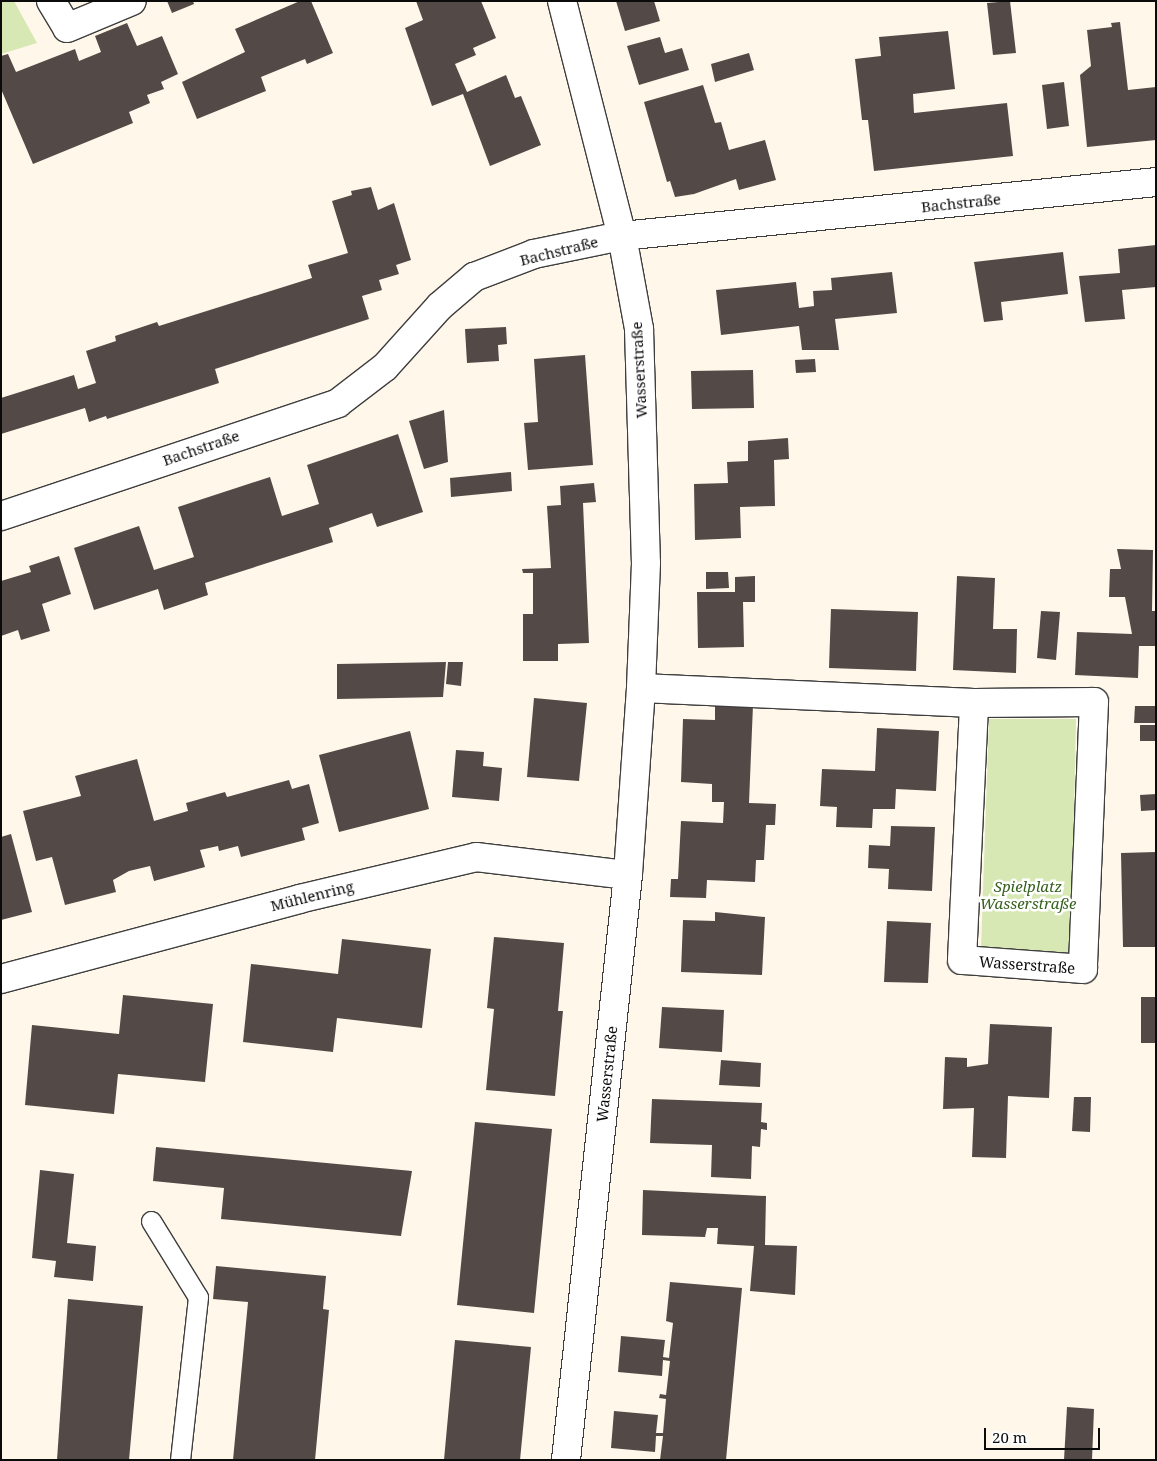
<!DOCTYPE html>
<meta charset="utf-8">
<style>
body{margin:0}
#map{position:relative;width:1157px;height:1461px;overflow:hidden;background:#fff7e9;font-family:"Noto Serif",serif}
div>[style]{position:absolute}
.green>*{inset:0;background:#d7e8b4}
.building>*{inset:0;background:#534a47}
.roads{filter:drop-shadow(1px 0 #3e3e3e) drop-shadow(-1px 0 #3e3e3e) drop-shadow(0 1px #3e3e3e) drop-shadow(0 -1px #3e3e3e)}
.lane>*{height:19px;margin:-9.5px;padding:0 9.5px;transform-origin:9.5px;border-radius:9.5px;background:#fff}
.street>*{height:28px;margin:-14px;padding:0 14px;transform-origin:14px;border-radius:14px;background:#fff}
span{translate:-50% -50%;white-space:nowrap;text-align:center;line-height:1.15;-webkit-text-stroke:5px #fff;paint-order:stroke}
.street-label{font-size:15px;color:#0b0b0b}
.park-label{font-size:15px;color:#35611d;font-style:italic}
.frame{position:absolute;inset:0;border:2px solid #0b0b0b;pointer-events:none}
.scale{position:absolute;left:984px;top:1428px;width:116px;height:22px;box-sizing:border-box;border:2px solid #0b0b0b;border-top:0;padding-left:6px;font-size:15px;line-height:18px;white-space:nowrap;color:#0b0b0b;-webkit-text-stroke:4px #fff;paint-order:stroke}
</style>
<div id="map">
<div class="green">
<i style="clip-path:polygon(1px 1px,14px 1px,37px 43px,1px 54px)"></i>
<i style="clip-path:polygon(989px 719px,1076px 719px,1071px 954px,981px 950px)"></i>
</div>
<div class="building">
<i style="clip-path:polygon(167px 1px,193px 1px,194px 4px,172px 13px)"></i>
<i style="clip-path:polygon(300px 1px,311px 1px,333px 53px,307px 64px,305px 59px,261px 77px,266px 91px,197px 119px,182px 82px,245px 52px,235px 29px)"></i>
<i style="clip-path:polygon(416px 1px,481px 1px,496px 38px,473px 48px,476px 55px,455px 64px,467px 92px,506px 75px,515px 98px,521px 96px,541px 145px,490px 166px,463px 94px,432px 106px,405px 28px,423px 20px)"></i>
<i style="clip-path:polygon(616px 1px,654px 1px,660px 21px,625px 31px)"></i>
<i style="clip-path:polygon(1010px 1px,1016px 53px,993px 55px,987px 3px)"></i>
<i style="clip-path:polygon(1120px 22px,1128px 90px,1156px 87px,1156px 140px,1087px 147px,1080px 75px,1091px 66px,1087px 30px,1112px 27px,1111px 23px)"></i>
<i style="clip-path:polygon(127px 23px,137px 46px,162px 36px,178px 74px,161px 82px,164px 89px,147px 95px,150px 103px,129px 112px,133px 123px,33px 164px,1px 89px,1px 56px,8px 54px,16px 72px,75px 49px,79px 61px,101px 52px,95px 36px)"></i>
<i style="clip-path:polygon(948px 31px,955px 89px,913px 94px,914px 113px,1007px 103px,1013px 156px,874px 171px,868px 120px,862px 120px,855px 59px,881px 56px,879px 37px)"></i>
<i style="clip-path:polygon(660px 37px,665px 53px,682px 48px,689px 70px,639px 85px,627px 46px)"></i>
<i style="clip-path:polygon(749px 53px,754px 70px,715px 82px,711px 64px)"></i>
<i style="clip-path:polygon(1064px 82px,1069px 126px,1047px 129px,1042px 85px)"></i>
<i style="clip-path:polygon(703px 85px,715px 123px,721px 122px,729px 150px,765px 140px,776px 180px,739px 190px,736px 179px,694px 194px,675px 197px,670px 181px,667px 182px,644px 102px)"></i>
<i style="clip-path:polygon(371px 187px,378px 210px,394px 203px,411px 260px,396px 265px,399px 274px,379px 280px,382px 290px,362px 296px,369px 319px,215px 369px,219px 383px,107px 419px,106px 416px,89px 422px,85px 408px,1px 434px,1px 398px,74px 375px,78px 389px,96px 383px,86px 351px,116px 341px,115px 336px,157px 322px,159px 326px,312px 278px,308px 265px,348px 253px,332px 201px,352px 195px,351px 191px)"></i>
<i style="clip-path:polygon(1156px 245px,1156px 287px,1122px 290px,1125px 319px,1085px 322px,1079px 276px,1120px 273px,1118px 249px)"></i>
<i style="clip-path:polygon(1063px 252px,1068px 294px,1001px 302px,1003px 320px,984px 322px,974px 262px)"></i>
<i style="clip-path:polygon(892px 272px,897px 313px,835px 319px,839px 350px,802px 350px,799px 326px,721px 335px,716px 290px,796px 282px,799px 308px,814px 306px,813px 291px,832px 290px,831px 278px)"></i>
<i style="clip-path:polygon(506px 327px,507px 344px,498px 345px,499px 361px,467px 363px,465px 329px)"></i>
<i style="clip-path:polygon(585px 355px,593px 465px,528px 470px,524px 423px,538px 422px,534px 359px)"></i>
<i style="clip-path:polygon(815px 359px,816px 372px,796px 373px,795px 360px)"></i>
<i style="clip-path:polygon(753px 370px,754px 408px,692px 409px,691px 371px)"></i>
<i style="clip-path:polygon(444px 410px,448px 462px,424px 469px,409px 421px)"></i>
<i style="clip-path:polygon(398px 434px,423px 512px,377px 527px,372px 513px,329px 528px,333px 542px,205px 583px,208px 595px,164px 610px,158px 589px,94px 610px,74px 548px,139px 526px,154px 570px,194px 557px,178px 507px,270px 477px,282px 516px,319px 504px,307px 465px)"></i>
<i style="clip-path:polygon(788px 438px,789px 459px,774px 460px,775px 506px,740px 507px,741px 538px,695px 540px,694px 484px,728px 483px,727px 462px,748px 461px,748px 441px)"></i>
<i style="clip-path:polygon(511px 472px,512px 491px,451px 497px,450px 478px)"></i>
<i style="clip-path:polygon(594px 483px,596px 502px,583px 503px,589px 643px,558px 644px,558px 661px,523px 661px,523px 614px,533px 614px,533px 573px,523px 573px,522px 569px,551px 568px,547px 506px,561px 505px,560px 486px)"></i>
<i style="clip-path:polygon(1117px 549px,1153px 550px,1152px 611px,1156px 611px,1156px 646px,1139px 646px,1138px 678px,1075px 675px,1077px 632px,1132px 634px,1125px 597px,1109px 597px,1110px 569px,1121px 569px)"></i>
<i style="clip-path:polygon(59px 556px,71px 594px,42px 604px,50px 631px,21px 640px,18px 630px,1px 636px,1px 581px,31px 572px,29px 566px)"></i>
<i style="clip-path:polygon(706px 572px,728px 572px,729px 588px,706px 589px)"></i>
<i style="clip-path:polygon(755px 576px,755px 602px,743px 602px,744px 647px,698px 648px,697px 592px,735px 592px,735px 577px)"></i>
<i style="clip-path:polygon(957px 576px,995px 578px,993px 629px,1017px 629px,1016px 673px,953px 670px)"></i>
<i style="clip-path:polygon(831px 609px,918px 612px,916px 671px,829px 668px)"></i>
<i style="clip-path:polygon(1041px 611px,1060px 612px,1056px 660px,1037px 658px)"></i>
<i style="clip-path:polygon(446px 662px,443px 697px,337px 699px,337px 664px)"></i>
<i style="clip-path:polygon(448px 662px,463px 662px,461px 686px,446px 684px)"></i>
<i style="clip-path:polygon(534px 698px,587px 703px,579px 781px,527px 777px)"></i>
<i style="clip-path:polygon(715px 703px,753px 705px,749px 803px,776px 804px,775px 825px,766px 825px,764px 860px,756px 860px,755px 882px,707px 880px,706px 898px,670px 897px,671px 879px,678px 879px,681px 821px,723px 823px,724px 802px,712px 802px,712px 784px,681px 782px,683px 719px,715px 720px)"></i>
<i style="clip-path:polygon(1135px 706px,1156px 706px,1156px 723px,1134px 723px)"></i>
<i style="clip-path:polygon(1140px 725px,1156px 725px,1156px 741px,1140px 741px)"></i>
<i style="clip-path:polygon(877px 728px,939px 731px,936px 791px,896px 789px,895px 809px,873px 809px,872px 828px,836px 827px,837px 807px,820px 806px,822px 769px,875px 771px)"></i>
<i style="clip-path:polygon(410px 731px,429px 809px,339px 832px,319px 755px)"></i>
<i style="clip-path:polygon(456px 750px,484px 752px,483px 766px,502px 768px,499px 801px,452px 797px)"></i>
<i style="clip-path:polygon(137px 759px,154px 821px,188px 811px,186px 803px,225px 792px,227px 797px,289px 780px,292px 789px,309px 784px,319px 823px,302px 828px,305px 840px,241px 857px,238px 846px,219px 851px,218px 846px,200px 850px,205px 867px,154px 881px,150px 866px,129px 871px,113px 880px,116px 892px,65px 905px,52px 857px,36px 861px,23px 811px,81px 796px,75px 776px)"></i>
<i style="clip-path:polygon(1156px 794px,1156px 810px,1141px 811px,1140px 795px)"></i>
<i style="clip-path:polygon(891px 826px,935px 827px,932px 891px,888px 889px,889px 869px,868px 868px,869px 845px,890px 846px)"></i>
<i style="clip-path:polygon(11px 834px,32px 912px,1px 920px,1px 837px)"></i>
<i style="clip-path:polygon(1156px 852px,1156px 947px,1123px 947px,1121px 853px)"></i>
<i style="clip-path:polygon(715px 912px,765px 917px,762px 975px,681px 972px,683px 920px,715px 921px)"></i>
<i style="clip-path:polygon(887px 921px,931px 923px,928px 983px,884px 982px)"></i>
<i style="clip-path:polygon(494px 937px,564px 943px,558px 1011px,563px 1011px,555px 1096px,486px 1090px,494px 1009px,487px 1008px)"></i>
<i style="clip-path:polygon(342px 939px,431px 949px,422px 1028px,337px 1018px,333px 1052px,243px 1042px,251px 964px,338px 974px)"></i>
<i style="clip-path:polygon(123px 995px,213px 1004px,205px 1082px,118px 1074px,114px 1114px,25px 1105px,32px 1025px,119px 1034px)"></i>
<i style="clip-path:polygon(1141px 997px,1156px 997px,1156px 1043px,1141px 1043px)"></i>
<i style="clip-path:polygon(662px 1007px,724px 1010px,722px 1052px,659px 1048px)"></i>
<i style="clip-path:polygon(990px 1024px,1052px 1027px,1049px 1098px,1008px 1096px,1006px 1158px,972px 1157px,974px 1108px,943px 1109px,945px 1057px,967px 1058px,967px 1067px,988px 1064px)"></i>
<i style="clip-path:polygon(721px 1060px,761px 1063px,760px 1087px,719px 1085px)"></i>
<i style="clip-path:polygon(1074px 1097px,1091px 1097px,1090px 1132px,1072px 1131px)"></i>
<i style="clip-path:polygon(652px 1099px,762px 1103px,761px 1122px,767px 1123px,767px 1130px,761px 1129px,760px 1147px,752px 1146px,751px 1179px,711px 1177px,712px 1145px,650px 1143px)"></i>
<i style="clip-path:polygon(475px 1122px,552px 1129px,534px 1313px,457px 1305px)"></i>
<i style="clip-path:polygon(156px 1147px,412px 1171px,401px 1236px,221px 1219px,224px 1188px,153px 1181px)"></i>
<i style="clip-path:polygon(40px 1170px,74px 1174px,67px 1243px,96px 1246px,93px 1281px,54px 1277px,56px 1261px,32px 1258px)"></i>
<i style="clip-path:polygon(643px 1190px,766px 1196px,765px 1245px,797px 1246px,795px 1295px,750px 1291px,754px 1246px,717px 1244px,718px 1228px,707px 1228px,705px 1237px,642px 1235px)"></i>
<i style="clip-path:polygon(216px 1266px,326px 1276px,323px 1309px,329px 1310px,315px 1460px,233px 1460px,248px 1302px,213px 1299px)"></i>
<i style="clip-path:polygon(670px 1282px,742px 1288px,726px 1460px,660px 1460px,663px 1436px,656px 1436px,655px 1452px,611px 1448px,614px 1411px,658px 1415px,656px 1433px,663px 1433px,666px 1399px,659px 1398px,660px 1394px,666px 1395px,670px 1361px,663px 1360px,662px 1376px,618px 1372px,621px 1336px,665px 1340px,663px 1357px,669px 1358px,673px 1323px,666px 1321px)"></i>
<i style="clip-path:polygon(68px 1299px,143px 1306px,129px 1460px,57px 1460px)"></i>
<i style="clip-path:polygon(455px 1340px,531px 1347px,520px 1460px,444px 1460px)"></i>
<i style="clip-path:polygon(1067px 1407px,1094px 1409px,1092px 1460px,1064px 1460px)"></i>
</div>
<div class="roads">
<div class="lane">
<i style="left:151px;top:1221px;width:89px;rotate:58.3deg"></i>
<i style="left:198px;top:1297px;width:164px;rotate:96.3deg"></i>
</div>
<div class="street">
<i style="left:51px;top:1px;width:31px;rotate:59deg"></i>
<i style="left:67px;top:28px;width:70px;rotate:-22.6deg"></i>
<i style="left:562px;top:1px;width:243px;rotate:75.7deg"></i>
<i style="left:622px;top:236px;width:95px;rotate:79.6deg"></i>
<i style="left:639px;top:329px;width:234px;rotate:88.3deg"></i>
<i style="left:646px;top:563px;width:125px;rotate:92.3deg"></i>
<i style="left:641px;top:688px;width:187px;rotate:94deg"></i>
<i style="left:628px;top:875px;width:588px;rotate:96.05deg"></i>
<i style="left:1px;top:516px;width:355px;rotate:-18.5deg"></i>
<i style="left:338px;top:403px;width:59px;rotate:-37.5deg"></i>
<i style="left:385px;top:367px;width:82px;rotate:-48deg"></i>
<i style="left:440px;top:306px;width:45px;rotate:-40.5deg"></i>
<i style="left:474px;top:277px;width:64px;rotate:-21deg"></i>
<i style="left:534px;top:254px;width:90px;rotate:-11.6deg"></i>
<i style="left:622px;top:236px;width:537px;rotate:-5.77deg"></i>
<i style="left:641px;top:688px;width:333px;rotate:2.6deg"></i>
<i style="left:974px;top:703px;width:120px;rotate:-0.5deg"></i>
<i style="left:1094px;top:702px;width:267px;rotate:92.4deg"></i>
<i style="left:1083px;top:969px;width:121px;rotate:-175.7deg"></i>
<i style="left:962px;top:960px;width:257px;rotate:-87.3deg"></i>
<i style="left:1px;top:979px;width:309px;rotate:-15deg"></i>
<i style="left:299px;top:899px;width:182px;rotate:-13.3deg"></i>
<i style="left:476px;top:857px;width:153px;rotate:6.8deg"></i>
</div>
</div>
<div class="street-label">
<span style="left:961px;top:203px;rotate:-6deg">Bachstraße</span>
<span style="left:559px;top:251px;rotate:-14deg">Bachstraße</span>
<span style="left:639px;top:370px;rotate:-93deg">Wasserstraße</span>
<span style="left:201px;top:448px;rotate:-19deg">Bachstraße</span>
<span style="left:312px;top:896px;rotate:-14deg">Mühlenring</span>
<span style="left:1027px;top:965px;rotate:4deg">Wasserstraße</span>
<span style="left:607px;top:1074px;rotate:-84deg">Wasserstraße</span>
</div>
<div class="park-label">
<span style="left:1028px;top:895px">Spielplatz<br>Wasserstraße</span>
</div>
<div class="frame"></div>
<div class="scale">20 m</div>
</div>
